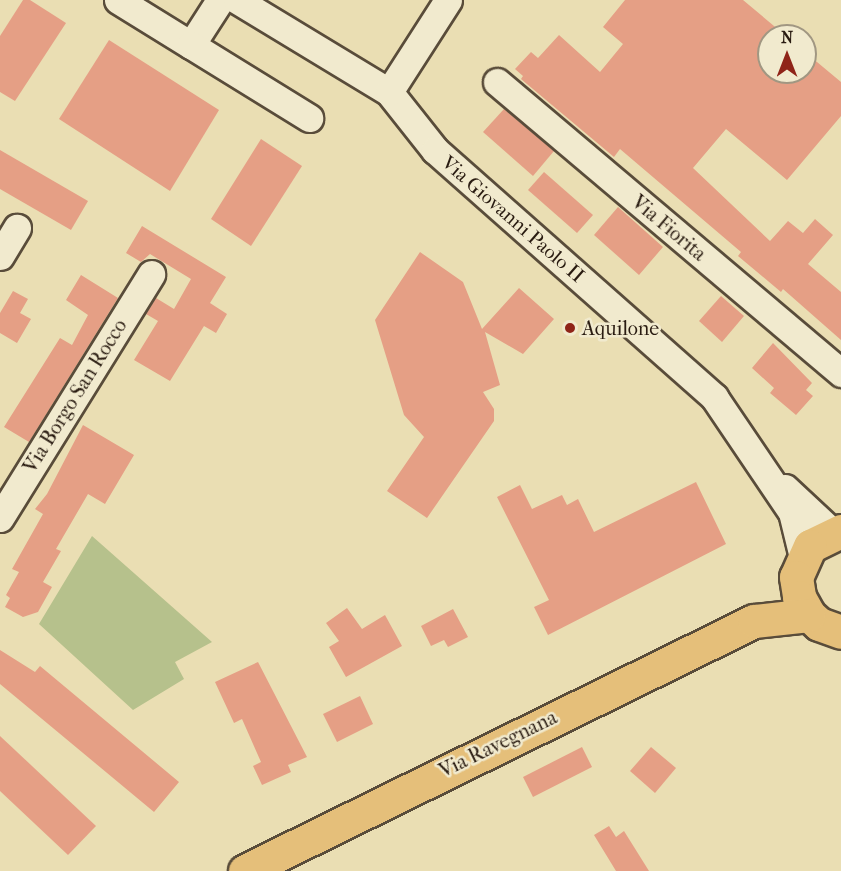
<!DOCTYPE html>
<style>
body{margin:0}
#map{position:relative;width:841px;height:871px;overflow:hidden;background:#eadeb3;font-family:"IM FELL French Canon",serif}
div>[style]{position:absolute}
.green>*{inset:0;background:#b6c18c}
.building>*{inset:0;background:#e59f85}
.roads{filter:drop-shadow(2px 0 #594c3a) drop-shadow(-2px 0 #594c3a) drop-shadow(0 2px #594c3a) drop-shadow(0 -2px #594c3a)}
.minor>*{height:27px;margin:-13.5px;padding:0 13.5px;transform-origin:13.5px;border-radius:13.5px;background:#f1eace}
.primary>*{height:33px;margin:-16.5px;padding:0 16.5px;transform-origin:16.5px;border-radius:16.5px;background:#e5bf7a}
.dots>*{width:16px;height:16px;translate:-50% -50%;box-sizing:border-box;border:3px solid #f1eace;border-radius:50%}
span{translate:-50% -50%;white-space:nowrap;text-align:center;line-height:1.15;-webkit-text-stroke:5px #f1eace;paint-order:stroke}
.street-label{font-size:20px;color:#291b11}
.poi-label{font-size:20px;color:#291b11}
.left{translate:0 -50%;text-align:left}
.north{position:absolute;left:757px;top:24px;width:60px;height:60px;box-sizing:border-box;background:#f1eace;border:2px solid #a19782;border-radius:50%;rotate:0deg;font-size:16px;font-weight:700;line-height:24px;text-align:center;color:#291b11}
.north::after{content:'';display:block;margin:auto;width:21px;height:27px;background:#8f2418;clip-path:polygon(50% 0,100% 100%,50% 72%,0 100%)}
</style>
<div id="map">
<div class="green">
<i style="clip-path:polygon(92px 536px,212px 642px,175px 662px,184px 679px,133px 710px,39px 624px)"></i>
</div>
<div class="building">
<i style="clip-path:polygon(23px 0,30px 0,66px 23px,15px 101px,0 92px,0 36px)"></i>
<i style="clip-path:polygon(625px 0,743px 0,786px 36px,769px 36px,769px 72px,805px 72px,805px 52px,841px 82px,841px 116px,787px 180px,726px 129px,693px 168px,770px 241px,788px 221px,803px 233px,815px 219px,833px 235px,808px 264px,841px 292px,841px 340px,783px 289px,781px 292px,738px 256px,741px 252px,620px 149px,614px 157px,521px 79px,523px 76px,515px 69px,531px 52px,538px 58px,559px 35px,600px 72px,623px 44px,603px 27px)"></i>
<i style="clip-path:polygon(109px 40px,219px 110px,170px 191px,59px 119px)"></i>
<i style="clip-path:polygon(504px 109px,554px 151px,533px 176px,483px 132px)"></i>
<i style="clip-path:polygon(261px 139px,302px 166px,251px 246px,211px 219px)"></i>
<i style="clip-path:polygon(0 150px,88px 201px,71px 230px,0 189px)"></i>
<i style="clip-path:polygon(544px 172px,593px 215px,577px 233px,528px 190px)"></i>
<i style="clip-path:polygon(618px 207px,663px 247px,639px 275px,594px 235px)"></i>
<i style="clip-path:polygon(142px 226px,226px 277px,210px 303px,227px 314px,216px 333px,204px 326px,170px 381px,134px 360px,158px 321px,146px 314px,156px 298px,174px 309px,191px 279px,150px 254px,141px 262px,126px 253px)"></i>
<i style="clip-path:polygon(420px 252px,463px 282px,482px 329px,519px 288px,554px 319px,523px 354px,485px 332px,500px 385px,483px 392px,494px 409px,494px 421px,427px 518px,387px 491px,424px 437px,404px 415px,375px 320px)"></i>
<i style="clip-path:polygon(81px 275px,118px 298px,29px 442px,4px 427px,60px 338px,72px 345px,88px 315px,66px 300px)"></i>
<i style="clip-path:polygon(13px 291px,28px 299px,20px 313px,31px 319px,17px 343px,0 333px,0 313px)"></i>
<i style="clip-path:polygon(721px 296px,744px 316px,722px 342px,699px 321px)"></i>
<i style="clip-path:polygon(773px 343px,812px 383px,806px 390px,813px 396px,796px 415px,770px 393px,774px 388px,752px 368px)"></i>
<i style="clip-path:polygon(83px 425px,134px 455px,105px 504px,88px 494px,56px 549px,61px 551px,43px 582px,52px 587px,38px 612px,23px 617px,5px 607px,10px 598px,6px 595px,19px 572px,12px 569px,43px 514px,35px 509px,47px 494px)"></i>
<i style="clip-path:polygon(696px 482px,726px 544px,548px 635px,534px 607px,549px 600px,497px 497px,520px 485px,532px 509px,562px 495px,567px 505px,578px 499px,594px 532px)"></i>
<i style="clip-path:polygon(347px 608px,362px 629px,385px 615px,402px 646px,346px 677px,329px 647px,339px 641px,326px 623px)"></i>
<i style="clip-path:polygon(453px 609px,468px 637px,448px 647px,444px 640px,431px 646px,421px 626px)"></i>
<i style="clip-path:polygon(0 650px,35px 672px,40px 666px,179px 782px,154px 812px,0 684px)"></i>
<i style="clip-path:polygon(258px 662px,307px 757px,288px 765px,291px 772px,262px 785px,253px 766px,261px 762px,242px 719px,234px 723px,215px 682px)"></i>
<i style="clip-path:polygon(360px 696px,373px 724px,337px 742px,323px 714px)"></i>
<i style="clip-path:polygon(0 736px,96px 826px,68px 855px,0 791px)"></i>
<i style="clip-path:polygon(582px 747px,592px 767px,533px 797px,523px 777px)"></i>
<i style="clip-path:polygon(651px 747px,676px 768px,655px 793px,630px 771px)"></i>
<i style="clip-path:polygon(609px 826px,616px 837px,624px 831px,649px 871px,616px 871px,594px 835px)"></i>
</div>
<div class="roads">
<div class="minor">
<i style="left:118px;top:0;width:86px;rotate:31.7deg"></i>
<i style="left:191px;top:45px;width:54px;rotate:-57.2deg"></i>
<i style="left:237px;top:0;width:178px;rotate:31.2deg"></i>
<i style="left:389px;top:92px;width:74px;rotate:51.6deg"></i>
<i style="left:435px;top:150px;width:373px;rotate:41.5deg"></i>
<i style="left:714px;top:397px;width:139px;rotate:55.9deg"></i>
<i style="left:792px;top:512px;width:46px;rotate:76.3deg"></i>
<i style="left:191px;top:45px;width:139px;rotate:31.7deg"></i>
<i style="left:497px;top:82px;width:451px;rotate:40.2deg"></i>
<i style="left:389px;top:92px;width:109px;rotate:-57.3deg"></i>
<i style="left:0;top:256px;width:33px;rotate:-59deg"></i>
<i style="left:785px;top:488px;width:64px;rotate:43.1deg"></i>
<i style="left:0;top:518px;width:287px;rotate:-58.2deg"></i>
</div>
<div class="primary">
<i style="left:841px;top:531px;width:34px;rotate:154deg"></i>
<i style="left:810px;top:546px;width:34px;rotate:114deg"></i>
<i style="left:796px;top:577px;width:20px;rotate:81deg"></i>
<i style="left:799px;top:597px;width:21px;rotate:61deg"></i>
<i style="left:809px;top:615px;width:13px;rotate:42deg"></i>
<i style="left:819px;top:624px;width:23px;rotate:20deg"></i>
<i style="left:245px;top:871px;width:567px;rotate:-26.16deg"></i>
<i style="left:754px;top:621px;width:55px;rotate:-6.2deg"></i>
</div>
</div>
<div class="dots">
<i style="left:570px;top:328px;background:#8f2418"></i>
</div>
<div class="street-label">
<span style="left:513px;top:219px;rotate:41deg">Via Giovanni Paolo II</span>
<span style="left:669px;top:228px;rotate:40deg">Via Fiorita</span>
<span style="left:75px;top:396px;rotate:-58deg">Via Borgo San Rocco</span>
<span style="left:498px;top:744px;rotate:-26deg">Via Ravegnana</span>
</div>
<div class="poi-label">
<span class="left" style="left:582px;top:328px">Aquilone</span>
</div>
<div class="north">N</div>
</div>
